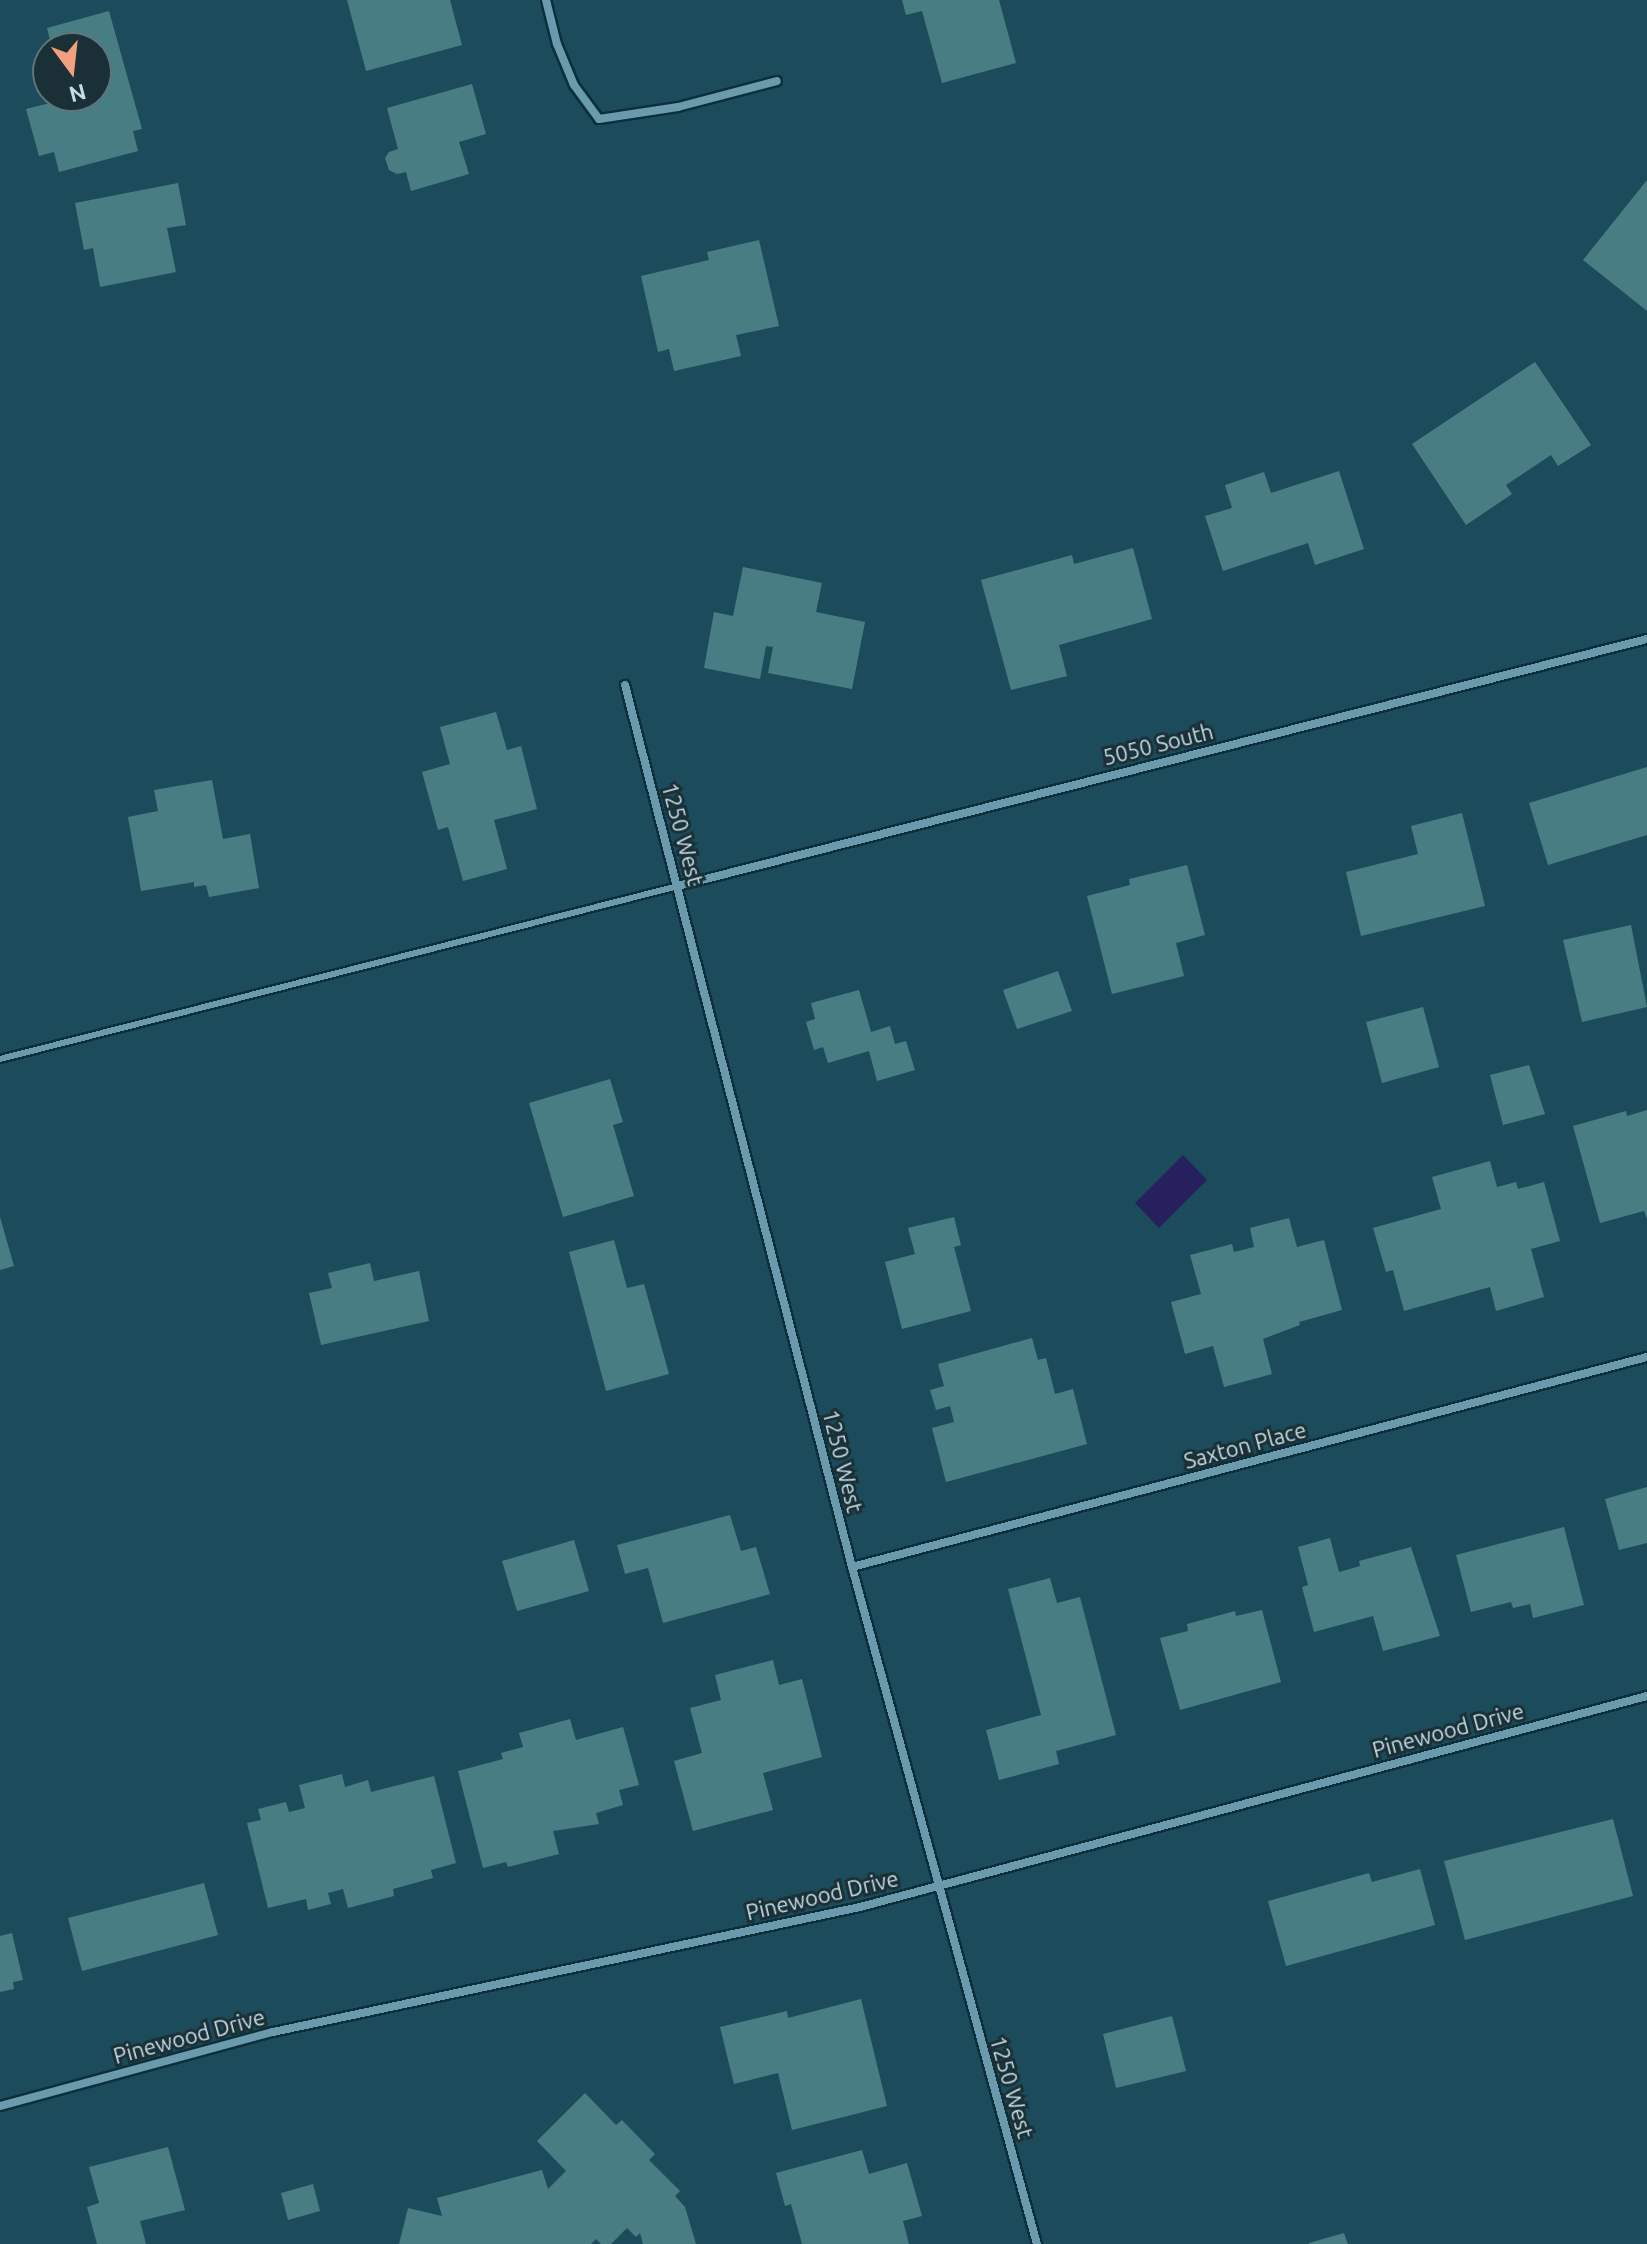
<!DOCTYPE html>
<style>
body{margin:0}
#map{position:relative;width:1647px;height:2244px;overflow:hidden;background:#1c4c5b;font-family:Ubuntu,sans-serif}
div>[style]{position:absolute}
.water>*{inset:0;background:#27205e}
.building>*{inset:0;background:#487e83}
.roads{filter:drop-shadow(2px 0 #0b303c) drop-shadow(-2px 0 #0b303c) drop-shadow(0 2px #0b303c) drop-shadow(0 -2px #0b303c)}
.lane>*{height:6px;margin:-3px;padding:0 3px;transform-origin:3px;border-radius:3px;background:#6b9aac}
.street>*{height:8px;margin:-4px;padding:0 4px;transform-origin:4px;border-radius:4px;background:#6b9aac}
span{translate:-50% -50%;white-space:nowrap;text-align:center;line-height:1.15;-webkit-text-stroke:6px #1b2f36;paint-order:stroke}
.street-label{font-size:22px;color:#c4dce5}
.north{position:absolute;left:32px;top:32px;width:80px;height:80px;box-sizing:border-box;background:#1b2f36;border:2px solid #5f747c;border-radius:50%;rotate:165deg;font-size:22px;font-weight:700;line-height:32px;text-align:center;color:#c4dce5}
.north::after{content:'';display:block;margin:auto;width:28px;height:36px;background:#f2a07f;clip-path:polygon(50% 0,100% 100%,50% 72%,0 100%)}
</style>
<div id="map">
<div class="water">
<i style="clip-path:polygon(1183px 1155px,1207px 1180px,1159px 1228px,1135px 1203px)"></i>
</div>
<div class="building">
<i style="clip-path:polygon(347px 0,450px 0,462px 45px,366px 71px)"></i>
<i style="clip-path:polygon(902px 0,999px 0,1016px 63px,942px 83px,922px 11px,906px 15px)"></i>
<i style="clip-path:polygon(109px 11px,142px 129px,133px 131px,138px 151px,59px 172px,54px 152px,39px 156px,26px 109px,58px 101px,57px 96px,96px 96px,96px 48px,52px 48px,47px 28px)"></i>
<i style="clip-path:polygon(472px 84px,486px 134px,459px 142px,469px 174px,411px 191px,406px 172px,397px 174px,389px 170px,385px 158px,389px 152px,398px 149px,387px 108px)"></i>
<i style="clip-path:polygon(1647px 180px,1647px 311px,1583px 260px)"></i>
<i style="clip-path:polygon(178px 183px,186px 225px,167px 228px,176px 272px,100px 287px,93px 248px,84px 250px,75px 203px)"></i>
<i style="clip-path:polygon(759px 240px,779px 326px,736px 335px,741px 356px,674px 371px,669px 349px,658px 352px,641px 276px,709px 260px,707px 252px)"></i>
<i style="clip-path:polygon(1535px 362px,1591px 445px,1558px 466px,1551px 455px,1506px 485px,1512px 494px,1466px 525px,1412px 444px)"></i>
<i style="clip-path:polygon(1339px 471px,1364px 549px,1315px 565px,1308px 543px,1223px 571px,1205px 516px,1232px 508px,1225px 485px,1264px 472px,1271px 493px)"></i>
<i style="clip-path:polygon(1133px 548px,1152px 619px,1059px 645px,1067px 676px,1011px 690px,981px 580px,1072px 555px,1074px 564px)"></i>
<i style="clip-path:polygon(743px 567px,822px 583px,816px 612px,865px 622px,852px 689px,768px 673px,773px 647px,766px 646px,760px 679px,704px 668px,714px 612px,733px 616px)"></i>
<i style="clip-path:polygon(496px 712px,507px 750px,521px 746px,537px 809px,494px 820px,507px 869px,463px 881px,448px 827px,438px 830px,422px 772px,450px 764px,440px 727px)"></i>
<i style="clip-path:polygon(1647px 767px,1647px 835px,1548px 865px,1529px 803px)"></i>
<i style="clip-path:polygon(212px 780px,223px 839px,250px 834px,259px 888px,209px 897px,206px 885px,194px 887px,194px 882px,141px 891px,128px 817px,158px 811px,154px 790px)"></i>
<i style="clip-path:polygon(1462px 813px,1485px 906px,1361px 936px,1346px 872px,1418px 854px,1411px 826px)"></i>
<i style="clip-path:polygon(1187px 865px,1205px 935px,1176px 943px,1184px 976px,1112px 994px,1087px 896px,1130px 885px,1129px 879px)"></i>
<i style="clip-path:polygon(1631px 925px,1647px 1007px,1582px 1022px,1563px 940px)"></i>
<i style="clip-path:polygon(1058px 971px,1072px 1011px,1017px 1029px,1003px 990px)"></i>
<i style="clip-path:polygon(859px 990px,871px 1032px,890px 1026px,895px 1044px,906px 1041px,915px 1070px,877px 1081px,869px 1051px,828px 1063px,823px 1047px,814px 1050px,806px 1022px,815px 1019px,811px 1003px)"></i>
<i style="clip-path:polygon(1423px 1007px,1439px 1067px,1382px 1083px,1366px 1022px)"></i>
<i style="clip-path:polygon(1529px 1065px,1545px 1114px,1503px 1125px,1490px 1075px)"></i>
<i style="clip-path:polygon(610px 1079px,623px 1122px,613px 1125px,634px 1196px,563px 1217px,529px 1103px)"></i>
<i style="clip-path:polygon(1647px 1110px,1647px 1219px,1644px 1211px,1600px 1223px,1573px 1126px,1626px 1111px,1627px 1116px)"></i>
<i style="clip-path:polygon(1490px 1161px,1497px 1187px,1516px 1182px,1518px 1189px,1544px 1182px,1560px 1241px,1531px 1249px,1544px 1297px,1496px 1311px,1490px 1287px,1404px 1311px,1393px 1270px,1386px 1272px,1373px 1228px,1441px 1209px,1432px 1177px)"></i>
<i style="clip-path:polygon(0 1217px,14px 1266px,0 1270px)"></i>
<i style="clip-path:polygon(954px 1217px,961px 1245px,954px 1247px,971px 1311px,902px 1329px,885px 1262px,915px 1254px,908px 1228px)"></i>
<i style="clip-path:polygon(1289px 1218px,1297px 1247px,1324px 1240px,1342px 1310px,1299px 1322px,1300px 1325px,1263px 1339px,1272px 1374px,1224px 1387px,1213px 1346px,1185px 1354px,1171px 1302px,1201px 1294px,1190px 1255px,1232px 1244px,1234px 1252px,1254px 1247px,1250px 1228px)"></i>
<i style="clip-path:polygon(614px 1240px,627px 1288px,644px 1284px,669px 1374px,606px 1391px,569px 1252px)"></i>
<i style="clip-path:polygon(370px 1263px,374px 1281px,419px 1271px,429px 1321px,321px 1345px,309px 1293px,332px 1288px,328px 1273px)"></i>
<i style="clip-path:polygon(1032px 1338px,1038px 1360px,1046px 1358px,1055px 1394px,1073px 1389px,1087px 1444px,946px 1482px,932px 1428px,954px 1422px,950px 1406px,936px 1410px,930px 1390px,944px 1386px,938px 1364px)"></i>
<i style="clip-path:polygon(1647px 1487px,1647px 1543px,1619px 1550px,1605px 1499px)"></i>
<i style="clip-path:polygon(730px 1515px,741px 1551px,756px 1547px,770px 1594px,663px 1623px,648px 1568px,625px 1574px,617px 1545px)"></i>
<i style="clip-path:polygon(1564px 1527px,1584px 1605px,1533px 1618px,1530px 1604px,1513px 1608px,1511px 1602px,1471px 1612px,1456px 1555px)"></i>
<i style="clip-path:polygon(1330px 1538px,1339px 1572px,1360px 1566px,1359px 1561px,1411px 1547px,1440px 1636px,1383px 1651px,1373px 1616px,1314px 1632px,1302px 1587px,1308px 1585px,1298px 1547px)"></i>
<i style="clip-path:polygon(574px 1540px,589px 1591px,517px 1611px,502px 1561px)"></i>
<i style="clip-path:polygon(1050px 1578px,1057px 1603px,1080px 1597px,1116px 1735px,1056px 1751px,1059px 1764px,999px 1780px,986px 1730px,1041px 1715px,1008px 1589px)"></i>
<i style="clip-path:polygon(1262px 1610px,1281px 1682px,1180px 1710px,1160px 1638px,1188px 1631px,1187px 1624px,1235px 1611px,1236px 1616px)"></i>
<i style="clip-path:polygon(773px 1660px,779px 1685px,802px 1679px,822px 1757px,763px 1773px,773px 1810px,693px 1831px,674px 1761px,702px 1753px,690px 1708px,721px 1700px,715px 1675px)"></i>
<i style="clip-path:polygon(570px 1719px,576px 1740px,623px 1727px,639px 1785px,619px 1790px,623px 1805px,596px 1813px,599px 1824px,553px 1831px,559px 1854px,508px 1867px,506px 1862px,483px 1868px,458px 1771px,503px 1759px,501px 1753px,523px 1747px,519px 1733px)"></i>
<i style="clip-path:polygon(342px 1774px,345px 1787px,368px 1780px,371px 1792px,434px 1776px,456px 1863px,431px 1870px,433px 1878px,393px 1889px,394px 1896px,348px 1908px,343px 1889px,328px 1893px,331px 1904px,308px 1910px,306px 1899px,268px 1908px,247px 1823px,261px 1820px,258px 1809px,286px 1802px,289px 1812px,305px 1808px,299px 1785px)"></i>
<i style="clip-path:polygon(1613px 1819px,1633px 1896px,1465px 1940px,1444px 1861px)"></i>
<i style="clip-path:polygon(1420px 1869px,1435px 1925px,1286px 1966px,1268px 1901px,1369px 1873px,1372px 1882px)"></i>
<i style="clip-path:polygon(204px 1883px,218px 1935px,82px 1971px,68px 1918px)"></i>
<i style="clip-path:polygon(12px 1933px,23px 1980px,13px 1982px,14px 1989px,0 1992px,0 1936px)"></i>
<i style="clip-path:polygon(861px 1999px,887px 2106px,792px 2130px,778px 2073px,734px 2084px,720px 2027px,787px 2011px,788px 2018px)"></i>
<i style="clip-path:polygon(1172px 2016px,1186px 2071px,1116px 2088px,1103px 2034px)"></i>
<i style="clip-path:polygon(585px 2093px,616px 2125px,622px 2120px,655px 2154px,649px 2160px,680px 2191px,675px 2196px,685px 2207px,696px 2244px,643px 2244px,640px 2233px,636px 2237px,627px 2228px,611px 2244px,601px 2244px,596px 2239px,591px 2244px,399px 2244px,408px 2208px,442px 2216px,437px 2198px,542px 2170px,548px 2189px,566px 2171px,537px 2141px)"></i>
<i style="clip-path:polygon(168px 2147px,185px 2210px,140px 2221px,146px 2244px,97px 2244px,87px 2207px,99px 2203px,89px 2167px)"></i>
<i style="clip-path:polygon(862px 2150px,869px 2174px,907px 2163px,922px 2216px,903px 2221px,909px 2244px,802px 2244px,791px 2204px,785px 2206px,776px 2173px)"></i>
<i style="clip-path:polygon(313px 2184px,320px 2211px,288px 2220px,281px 2193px)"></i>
<i style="clip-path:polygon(1344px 2233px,1348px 2244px,1309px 2244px,1309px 2243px)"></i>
</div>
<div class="roads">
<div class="lane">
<i style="left:0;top:1059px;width:700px;rotate:-14.31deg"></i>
</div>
<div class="street">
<i style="left:546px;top:0;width:45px;rotate:76deg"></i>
<i style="left:557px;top:44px;width:44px;rotate:67.5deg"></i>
<i style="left:574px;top:85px;width:42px;rotate:53.7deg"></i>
<i style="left:599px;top:119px;width:80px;rotate:-8.6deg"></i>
<i style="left:678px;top:107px;width:102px;rotate:-14.7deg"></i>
<i style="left:625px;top:685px;width:911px;rotate:75.57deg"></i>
<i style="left:852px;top:1567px;width:702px;rotate:74.72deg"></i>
<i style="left:678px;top:886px;width:1000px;rotate:-14.3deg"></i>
<i style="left:852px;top:1567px;width:822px;rotate:-14.8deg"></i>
<i style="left:0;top:2106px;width:283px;rotate:-15.2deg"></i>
<i style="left:273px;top:2032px;width:600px;rotate:-12.02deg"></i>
<i style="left:860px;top:1907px;width:815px;rotate:-15.01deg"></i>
</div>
</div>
<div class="street-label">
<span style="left:1158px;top:744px;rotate:-14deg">5050 South</span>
<span style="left:683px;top:834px;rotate:75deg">1250 West</span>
<span style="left:1245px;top:1445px;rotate:-15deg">Saxton Place</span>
<span style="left:843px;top:1461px;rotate:76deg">1250 West</span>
<span style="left:1448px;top:1730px;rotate:-15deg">Pinewood Drive</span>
<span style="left:822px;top:1895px;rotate:-13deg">Pinewood Drive</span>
<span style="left:189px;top:2036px;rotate:-15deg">Pinewood Drive</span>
<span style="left:1012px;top:2087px;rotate:74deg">1250 West</span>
</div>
<div class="north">N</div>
</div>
